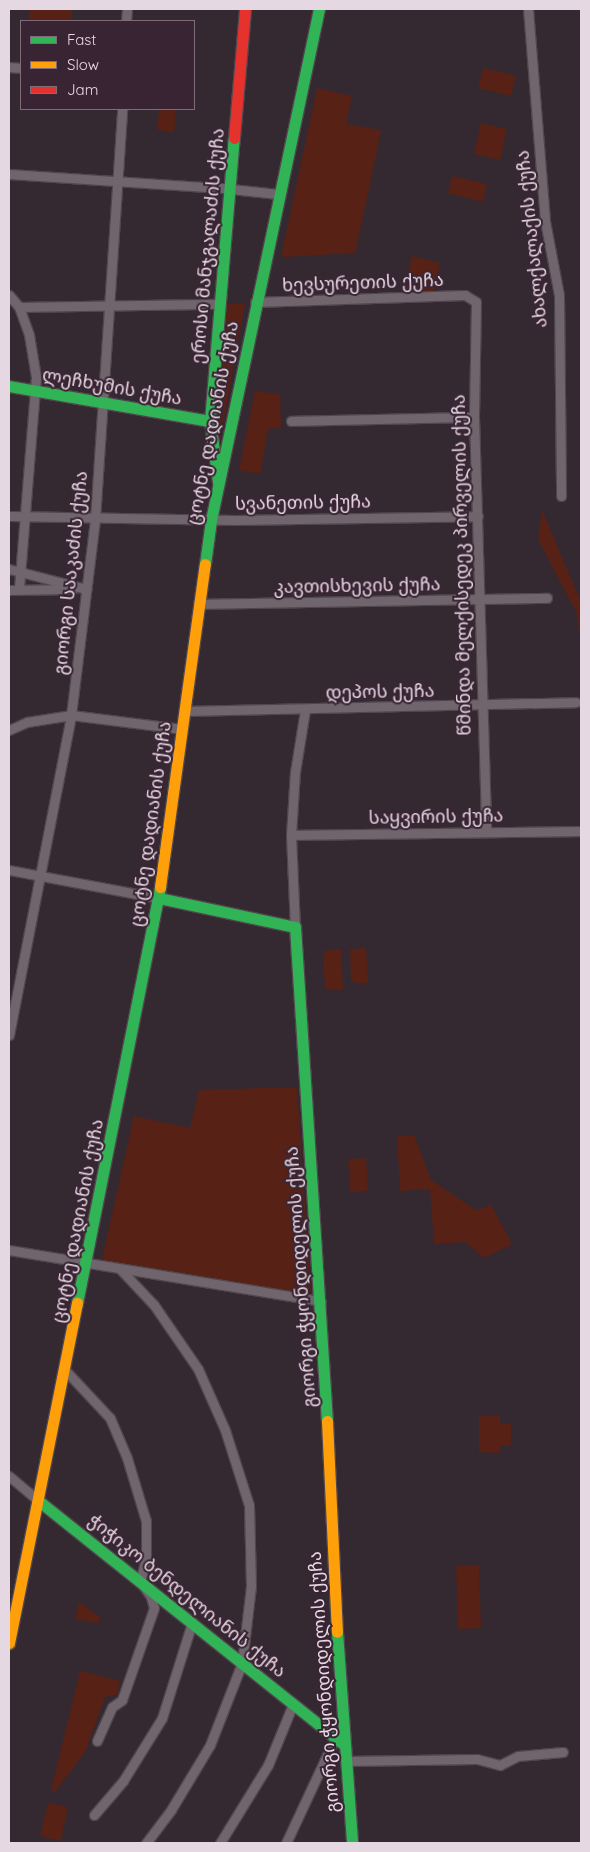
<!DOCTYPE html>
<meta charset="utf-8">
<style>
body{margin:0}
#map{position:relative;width:590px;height:1852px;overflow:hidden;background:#342931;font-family:Quicksand,"Noto Sans Georgian",sans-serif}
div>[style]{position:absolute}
.green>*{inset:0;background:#572116}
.roads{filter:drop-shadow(1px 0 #50464d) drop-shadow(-1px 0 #50464d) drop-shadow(0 1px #50464d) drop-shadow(0 -1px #50464d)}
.street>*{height:9px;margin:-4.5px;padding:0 4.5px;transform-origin:4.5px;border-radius:4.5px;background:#70656c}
.fast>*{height:11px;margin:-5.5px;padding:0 5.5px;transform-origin:5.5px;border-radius:5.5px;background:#30b455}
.slow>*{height:11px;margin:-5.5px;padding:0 5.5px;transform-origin:5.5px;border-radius:5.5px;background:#ff9f0a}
.jam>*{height:11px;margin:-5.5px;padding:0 5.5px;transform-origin:5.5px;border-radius:5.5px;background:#e5322d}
span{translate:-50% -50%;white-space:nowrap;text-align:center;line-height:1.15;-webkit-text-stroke:4px #392433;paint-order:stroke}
.street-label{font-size:18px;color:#e6d8e2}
.frame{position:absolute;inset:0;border:10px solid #e6d8e2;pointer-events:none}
.legend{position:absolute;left:20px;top:20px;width:175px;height:90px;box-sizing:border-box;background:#392433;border:1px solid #7e6c79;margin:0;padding:6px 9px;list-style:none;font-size:15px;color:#e6d8e2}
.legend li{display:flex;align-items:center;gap:10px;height:25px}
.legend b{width:25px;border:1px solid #7e6c79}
</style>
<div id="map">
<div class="green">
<i style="clip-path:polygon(29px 9px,72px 9px,72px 21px,29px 21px)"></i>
<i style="clip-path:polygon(483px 68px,516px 76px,511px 96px,478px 88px)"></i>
<i style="clip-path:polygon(317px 88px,352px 96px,346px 124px,381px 130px,369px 189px,355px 253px,281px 257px)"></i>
<i style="clip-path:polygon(159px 109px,176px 109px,174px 132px,157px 130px)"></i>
<i style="clip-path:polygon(481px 123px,507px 129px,500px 160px,474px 154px)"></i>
<i style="clip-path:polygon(452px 176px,487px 184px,483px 202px,448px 193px)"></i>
<i style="clip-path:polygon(412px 256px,440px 263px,434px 291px,404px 293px)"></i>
<i style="clip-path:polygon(227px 303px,245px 304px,218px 451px,216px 451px)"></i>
<i style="clip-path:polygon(255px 391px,280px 394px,281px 427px,268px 429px,260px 474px,239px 470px)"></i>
<i style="clip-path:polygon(542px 510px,581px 602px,581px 643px,576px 612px,538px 539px)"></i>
<i style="clip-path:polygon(366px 948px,368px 983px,356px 983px,351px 980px,350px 949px)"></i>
<i style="clip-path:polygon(341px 949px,343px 989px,325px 990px,323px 951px)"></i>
<i style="clip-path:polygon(297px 1087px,311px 1292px,306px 1296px,106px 1263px,102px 1259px,134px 1116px,190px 1128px,199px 1090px)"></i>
<i style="clip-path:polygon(414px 1135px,431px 1180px,476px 1210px,491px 1205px,512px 1244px,484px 1258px,465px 1242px,434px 1244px,430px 1189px,400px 1191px,397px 1136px)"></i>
<i style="clip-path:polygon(366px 1158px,368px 1191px,350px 1192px,348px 1159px)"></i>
<i style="clip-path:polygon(479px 1416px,500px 1416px,500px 1424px,511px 1424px,511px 1446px,500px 1446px,500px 1453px,479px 1452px)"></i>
<i style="clip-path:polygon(479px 1565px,481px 1628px,458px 1629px,456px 1566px)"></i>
<i style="clip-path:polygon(79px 1602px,101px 1618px,97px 1623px,75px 1619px)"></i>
<i style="clip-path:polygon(80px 1671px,120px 1681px,117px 1695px,105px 1697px,85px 1752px,55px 1792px,51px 1790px)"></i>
<i style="clip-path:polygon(48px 1803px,68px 1807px,61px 1841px,40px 1836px)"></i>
</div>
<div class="roads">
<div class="street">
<i style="left:528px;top:9px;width:213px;rotate:85.4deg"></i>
<i style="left:545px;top:221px;width:75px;rotate:79.3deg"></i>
<i style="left:559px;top:295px;width:201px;rotate:89.4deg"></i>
<i style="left:126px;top:21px;width:12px;rotate:-85deg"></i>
<i style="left:9px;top:67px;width:12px;rotate:5deg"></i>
<i style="left:9px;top:174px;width:213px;rotate:3.8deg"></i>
<i style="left:222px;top:188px;width:56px;rotate:6.1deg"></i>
<i style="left:9px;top:295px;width:16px;rotate:50deg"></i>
<i style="left:19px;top:307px;width:30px;rotate:70deg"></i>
<i style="left:29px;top:335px;width:43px;rotate:80.5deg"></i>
<i style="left:36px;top:377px;width:213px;rotate:94.6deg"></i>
<i style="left:255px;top:302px;width:210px;rotate:-1.9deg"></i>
<i style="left:465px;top:295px;width:13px;rotate:32deg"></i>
<i style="left:476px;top:302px;width:115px;rotate:91deg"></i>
<i style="left:474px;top:417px;width:415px;rotate:88.3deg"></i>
<i style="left:19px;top:307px;width:201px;rotate:-0.9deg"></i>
<i style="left:291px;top:421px;width:183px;rotate:-1.3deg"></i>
<i style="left:9px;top:516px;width:226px;rotate:1deg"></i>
<i style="left:235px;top:520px;width:243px;rotate:-0.9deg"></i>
<i style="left:9px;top:569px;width:80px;rotate:14.6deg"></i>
<i style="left:9px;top:590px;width:64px;rotate:-0.9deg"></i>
<i style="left:198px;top:604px;width:349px;rotate:-1deg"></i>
<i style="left:185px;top:711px;width:391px;rotate:-1.3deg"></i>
<i style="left:9px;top:730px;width:20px;rotate:-24deg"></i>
<i style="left:27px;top:722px;width:45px;rotate:-9deg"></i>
<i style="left:71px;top:715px;width:112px;rotate:7.2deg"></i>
<i style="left:291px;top:835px;width:290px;rotate:-0.8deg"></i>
<i style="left:9px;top:870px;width:153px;rotate:10.6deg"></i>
<i style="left:295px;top:927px;width:92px;rotate:-92.5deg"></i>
<i style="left:291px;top:835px;width:63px;rotate:-86.4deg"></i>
<i style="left:295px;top:772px;width:63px;rotate:-80.8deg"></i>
<i style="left:9px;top:1035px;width:326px;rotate:-79deg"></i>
<i style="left:71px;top:715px;width:197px;rotate:-83deg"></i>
<i style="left:95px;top:519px;width:411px;rotate:-86.2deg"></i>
<i style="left:9px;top:1250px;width:316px;rotate:9.3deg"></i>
<i style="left:121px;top:1270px;width:48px;rotate:46.7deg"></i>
<i style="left:154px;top:1305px;width:78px;rotate:55.5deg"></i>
<i style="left:198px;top:1369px;width:67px;rotate:66.1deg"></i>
<i style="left:225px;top:1430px;width:79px;rotate:72.3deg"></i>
<i style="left:249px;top:1505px;width:81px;rotate:88.6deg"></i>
<i style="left:251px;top:1586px;width:78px;rotate:96.7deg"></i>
<i style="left:242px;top:1663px;width:88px;rotate:111.3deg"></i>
<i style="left:210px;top:1745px;width:76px;rotate:121deg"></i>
<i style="left:171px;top:1810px;width:41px;rotate:127.1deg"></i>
<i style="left:66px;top:1371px;width:64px;rotate:46.9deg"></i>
<i style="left:110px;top:1418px;width:43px;rotate:67deg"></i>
<i style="left:127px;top:1458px;width:66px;rotate:73.2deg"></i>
<i style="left:146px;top:1521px;width:38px;rotate:90deg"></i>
<i style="left:146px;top:1559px;width:23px;rotate:105deg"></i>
<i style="left:140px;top:1581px;width:19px;rotate:55deg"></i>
<i style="left:151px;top:1597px;width:11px;rotate:75deg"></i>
<i style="left:154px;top:1608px;width:97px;rotate:109.2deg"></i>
<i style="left:122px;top:1700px;width:12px;rotate:145deg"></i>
<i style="left:112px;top:1707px;width:37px;rotate:114deg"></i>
<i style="left:9px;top:1476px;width:40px;rotate:40deg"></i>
<i style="left:346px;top:1761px;width:131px;rotate:-0.9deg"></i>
<i style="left:477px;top:1759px;width:24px;rotate:15deg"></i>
<i style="left:500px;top:1765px;width:20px;rotate:-27deg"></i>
<i style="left:518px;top:1756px;width:45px;rotate:-5.1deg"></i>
<i style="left:94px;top:1815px;width:45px;rotate:-49.5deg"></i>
<i style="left:123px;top:1781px;width:74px;rotate:-58.2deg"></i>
<i style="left:162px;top:1718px;width:100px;rotate:-72.5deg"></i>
<i style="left:220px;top:1843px;width:92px;rotate:-58.4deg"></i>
<i style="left:268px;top:1765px;width:66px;rotate:-67.7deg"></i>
<i style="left:286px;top:1843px;width:116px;rotate:-65deg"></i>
</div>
<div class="fast">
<i style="left:9px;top:386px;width:204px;rotate:9.9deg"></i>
<i style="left:218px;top:482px;width:62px;rotate:-97.5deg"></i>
<i style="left:210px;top:421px;width:284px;rotate:-85.2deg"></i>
<i style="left:205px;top:564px;width:44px;rotate:-82.2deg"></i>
<i style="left:211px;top:520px;width:522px;rotate:-78.07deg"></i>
<i style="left:159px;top:898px;width:139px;rotate:12deg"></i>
<i style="left:295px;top:927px;width:495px;rotate:86.3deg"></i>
<i style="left:77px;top:1303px;width:424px;rotate:-78.7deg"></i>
<i style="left:40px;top:1502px;width:388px;rotate:38.6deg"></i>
<i style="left:337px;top:1632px;width:212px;rotate:85.9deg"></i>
</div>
<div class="slow">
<i style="left:160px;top:887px;width:326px;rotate:-82.1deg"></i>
<i style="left:327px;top:1421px;width:211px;rotate:87.3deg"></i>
<i style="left:9px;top:1643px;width:347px;rotate:-78.7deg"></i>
</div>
<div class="jam">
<i style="left:234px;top:138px;width:129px;rotate:-85.1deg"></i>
</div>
</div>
<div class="street-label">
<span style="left:532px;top:239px;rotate:-96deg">ახალქალაქის ქუჩა</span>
<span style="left:208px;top:246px;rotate:-85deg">ეროსი მანჯგალაძის ქუჩა</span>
<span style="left:363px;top:283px;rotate:-2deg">ხევსურეთის ქუჩა</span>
<span style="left:112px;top:387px;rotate:10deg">ლეჩხუმის ქუჩა</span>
<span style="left:213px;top:423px;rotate:-79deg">ცოტნე დადიანის ქუჩა</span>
<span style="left:303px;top:503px;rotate:-1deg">სვანეთის ქუჩა</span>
<span style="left:462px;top:565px;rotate:-91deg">წმინდა მელქისედეკ პირველის ქუჩა</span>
<span style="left:71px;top:573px;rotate:-84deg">გიორგი სააკაძის ქუჩა</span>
<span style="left:357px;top:586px;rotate:-1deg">კავთისხევის ქუჩა</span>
<span style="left:380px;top:692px;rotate:-1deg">დეპოს ქუჩა</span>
<span style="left:436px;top:817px;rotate:-1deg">საყვირის ქუჩა</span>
<span style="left:151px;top:824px;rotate:-82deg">ცოტნე დადიანის ქუჩა</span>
<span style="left:78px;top:1221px;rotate:-79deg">ცოტნე დადიანის ქუჩა</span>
<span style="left:301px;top:1277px;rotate:-94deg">გიორგი ჭყონდიდელის ქუჩა</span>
<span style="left:187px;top:1596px;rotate:39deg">ჭიჭიკო ბენდელიანის ქუჩა</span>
<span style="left:324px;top:1682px;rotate:-94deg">გიორგი ჭყონდიდელის ქუჩა</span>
</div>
<div class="frame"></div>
<ul class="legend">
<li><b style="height:6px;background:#30b455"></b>Fast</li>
<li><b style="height:6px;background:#ff9f0a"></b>Slow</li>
<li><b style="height:6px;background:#e5322d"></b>Jam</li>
</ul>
</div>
